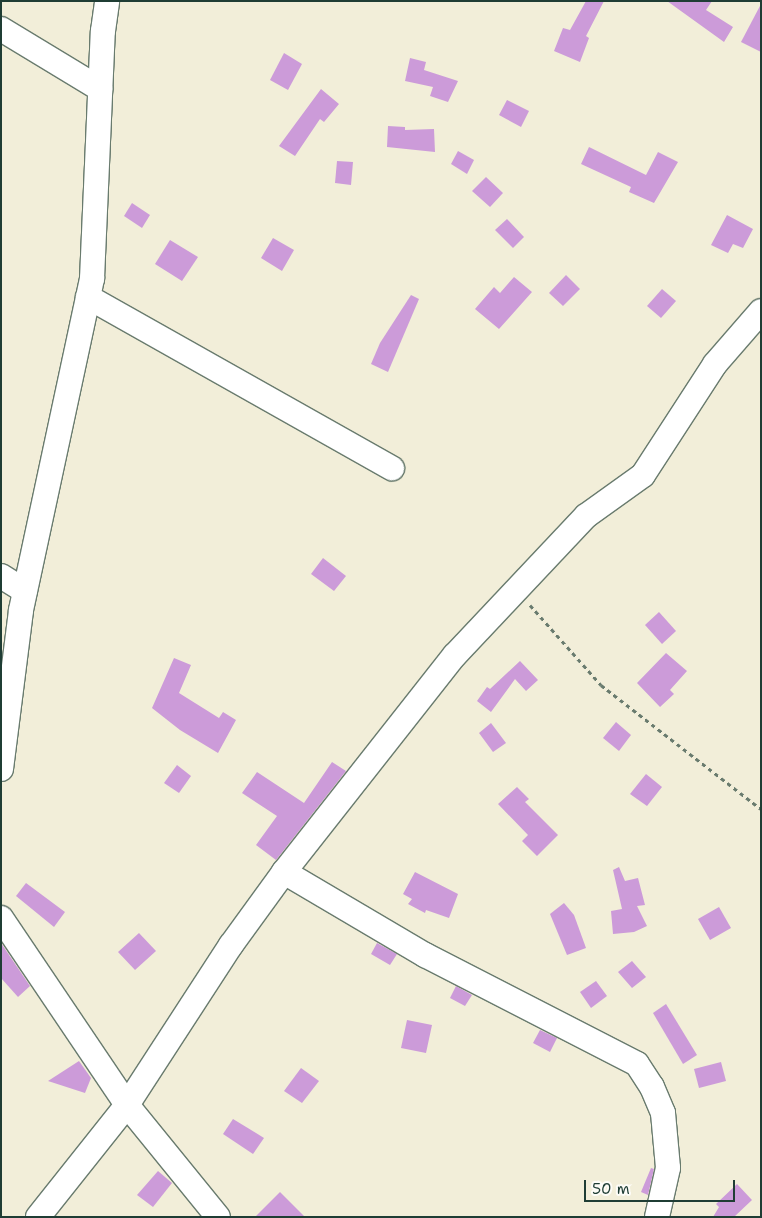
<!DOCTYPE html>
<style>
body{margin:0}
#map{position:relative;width:762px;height:1218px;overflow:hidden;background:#f2eed9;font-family:"Shantell Sans",sans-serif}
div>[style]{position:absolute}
.building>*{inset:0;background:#cc9bd9}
.path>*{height:3px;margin-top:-1.5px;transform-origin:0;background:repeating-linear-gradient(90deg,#697b6e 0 4px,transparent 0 8px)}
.roads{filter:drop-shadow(1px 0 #697b6e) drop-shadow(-1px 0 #697b6e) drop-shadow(0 1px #697b6e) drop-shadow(0 -1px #697b6e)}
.minor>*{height:24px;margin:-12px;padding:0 12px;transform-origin:12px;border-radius:12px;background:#fff}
span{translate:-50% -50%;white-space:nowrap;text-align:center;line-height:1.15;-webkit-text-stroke:4.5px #fdfcf7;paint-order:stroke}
.frame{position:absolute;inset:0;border:2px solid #1f3d34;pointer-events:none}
.scale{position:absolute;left:584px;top:1180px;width:151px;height:22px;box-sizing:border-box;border:2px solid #1f3d34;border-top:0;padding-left:6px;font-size:15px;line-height:18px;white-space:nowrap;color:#1f3d34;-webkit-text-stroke:4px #fdfcf7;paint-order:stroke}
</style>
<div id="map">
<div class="building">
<i style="clip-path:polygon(586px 1px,604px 1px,586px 36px,589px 38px,580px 62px,554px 51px,563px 28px,570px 30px)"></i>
<i style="clip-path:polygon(667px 1px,712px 1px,706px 10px,733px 27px,724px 42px)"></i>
<i style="clip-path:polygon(761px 4px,761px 52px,741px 42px)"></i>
<i style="clip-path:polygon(284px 53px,302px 64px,288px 90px,270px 80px)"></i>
<i style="clip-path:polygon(410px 58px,426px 62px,424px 70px,458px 81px,448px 102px,430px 96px,433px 87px,405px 81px)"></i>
<i style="clip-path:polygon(321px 89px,339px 104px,324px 122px,320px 119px,295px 156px,279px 146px)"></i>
<i style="clip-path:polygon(507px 100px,529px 111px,521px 127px,499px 115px)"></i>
<i style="clip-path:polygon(388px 126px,405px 127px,405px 130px,434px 129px,435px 152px,387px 147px)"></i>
<i style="clip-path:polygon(589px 147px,646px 175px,658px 152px,678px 162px,654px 203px,629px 192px,631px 187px,581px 164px)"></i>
<i style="clip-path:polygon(458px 151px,474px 160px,467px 174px,451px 164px)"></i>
<i style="clip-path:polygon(337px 161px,353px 162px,351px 185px,335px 183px)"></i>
<i style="clip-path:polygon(486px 177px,503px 193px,490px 207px,472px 191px)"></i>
<i style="clip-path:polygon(132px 203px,150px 215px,142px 228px,124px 216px)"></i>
<i style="clip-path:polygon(727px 215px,753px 229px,743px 248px,733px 244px,728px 253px,711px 245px)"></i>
<i style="clip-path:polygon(507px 219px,524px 237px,513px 248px,495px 230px)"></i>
<i style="clip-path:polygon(273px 238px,294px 250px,282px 271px,261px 258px)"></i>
<i style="clip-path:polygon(170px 240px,198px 257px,182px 281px,155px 264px)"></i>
<i style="clip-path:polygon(566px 275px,580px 289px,563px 306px,549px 293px)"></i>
<i style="clip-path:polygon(514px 277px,532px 292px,499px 329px,475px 309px,494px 287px,500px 293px)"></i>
<i style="clip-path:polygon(662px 289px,676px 301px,661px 318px,647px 306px)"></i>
<i style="clip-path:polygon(411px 295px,419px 299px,388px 372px,371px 364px,380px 343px)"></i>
<i style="clip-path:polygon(323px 558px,346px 576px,334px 591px,311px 574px)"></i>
<i style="clip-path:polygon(659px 612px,676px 631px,662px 644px,645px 625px)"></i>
<i style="clip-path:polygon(666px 653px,687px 671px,670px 690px,674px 694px,660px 707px,637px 683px)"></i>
<i style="clip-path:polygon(174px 658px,191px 665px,179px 693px,219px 718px,223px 712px,236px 720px,218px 753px,180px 730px,152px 708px)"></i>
<i style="clip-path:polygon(520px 661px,538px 680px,526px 691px,515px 679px,491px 712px,477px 701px,487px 687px,490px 689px)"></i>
<i style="clip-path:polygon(616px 722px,631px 735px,619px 751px,603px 738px)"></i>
<i style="clip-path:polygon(491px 723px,506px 743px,493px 752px,479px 733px)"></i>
<i style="clip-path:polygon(332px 762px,346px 771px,276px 860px,256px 845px,277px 816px,242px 793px,257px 772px,304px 803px)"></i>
<i style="clip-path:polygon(177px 765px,191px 776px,179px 793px,164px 783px)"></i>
<i style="clip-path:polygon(646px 774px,662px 787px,647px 806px,630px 794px)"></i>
<i style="clip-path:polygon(517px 787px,529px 799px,525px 802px,558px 835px,537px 856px,522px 841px,528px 835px,498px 804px)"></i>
<i style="clip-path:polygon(619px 867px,625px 881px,638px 878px,645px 905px,637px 906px,647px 926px,634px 932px,613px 934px,611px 911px,622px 909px,613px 870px)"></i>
<i style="clip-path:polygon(415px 872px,458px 894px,449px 918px,426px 910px,425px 913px,408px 904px,412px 899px,403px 894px)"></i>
<i style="clip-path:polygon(26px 883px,65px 912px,54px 927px,16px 896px)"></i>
<i style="clip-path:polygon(564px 903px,574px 915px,586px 948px,567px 955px,550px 914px)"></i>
<i style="clip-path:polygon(719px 907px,731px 928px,710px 940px,698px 919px)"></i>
<i style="clip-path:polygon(139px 933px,156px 951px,135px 970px,118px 952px)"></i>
<i style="clip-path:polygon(1px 943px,30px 986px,18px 997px,1px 978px)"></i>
<i style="clip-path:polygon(377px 943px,397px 954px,390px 965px,371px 954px)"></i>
<i style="clip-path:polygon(632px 961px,646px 977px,632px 988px,618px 972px)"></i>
<i style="clip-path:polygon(596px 981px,607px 996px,591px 1008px,580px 992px)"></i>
<i style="clip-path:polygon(456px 986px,472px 995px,465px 1006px,450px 998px)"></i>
<i style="clip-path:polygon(666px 1004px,697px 1055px,683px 1064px,653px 1013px)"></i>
<i style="clip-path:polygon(407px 1020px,432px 1025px,426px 1053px,401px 1048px)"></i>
<i style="clip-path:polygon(540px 1030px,557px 1038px,550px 1052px,533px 1043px)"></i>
<i style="clip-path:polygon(79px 1061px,91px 1078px,85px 1093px,48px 1081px)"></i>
<i style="clip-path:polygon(721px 1062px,726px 1081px,699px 1088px,694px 1069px)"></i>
<i style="clip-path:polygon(301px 1068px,319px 1081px,302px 1103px,284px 1091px)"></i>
<i style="clip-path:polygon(233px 1119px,264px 1138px,253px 1154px,223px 1134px)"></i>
<i style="clip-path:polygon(651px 1168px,654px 1169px,648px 1195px,641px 1192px)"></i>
<i style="clip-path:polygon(158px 1171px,172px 1183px,153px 1207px,137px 1195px)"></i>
<i style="clip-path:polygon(737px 1184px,752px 1200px,734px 1217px,713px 1217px,719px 1207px,716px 1204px)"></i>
<i style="clip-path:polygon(280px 1192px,305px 1217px,255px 1217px)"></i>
</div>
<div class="path">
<i style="left:530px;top:605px;width:107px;rotate:48.4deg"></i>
<i style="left:601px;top:685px;width:202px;rotate:37.8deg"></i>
</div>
<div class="roads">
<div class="minor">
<i style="left:1px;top:29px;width:116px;rotate:31.2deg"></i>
<i style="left:88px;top:297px;width:349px;rotate:29.4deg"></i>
<i style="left:1px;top:576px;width:28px;rotate:32deg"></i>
<i style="left:1px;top:769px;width:160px;rotate:-82.8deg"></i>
<i style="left:21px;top:610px;width:339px;rotate:-77.9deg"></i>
<i style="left:92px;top:279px;width:248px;rotate:-87.5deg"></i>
<i style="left:103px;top:31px;width:30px;rotate:-82deg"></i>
<i style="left:284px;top:872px;width:164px;rotate:30.5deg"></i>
<i style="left:425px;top:955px;width:238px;rotate:27.2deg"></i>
<i style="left:637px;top:1064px;width:27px;rotate:57deg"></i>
<i style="left:652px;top:1087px;width:28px;rotate:67deg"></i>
<i style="left:663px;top:1113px;width:55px;rotate:84.8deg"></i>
<i style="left:668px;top:1168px;width:50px;rotate:102.7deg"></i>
<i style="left:1px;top:918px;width:225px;rotate:56deg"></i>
<i style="left:127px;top:1105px;width:144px;rotate:50.9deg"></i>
<i style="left:38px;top:1217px;width:143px;rotate:-51.5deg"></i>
<i style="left:127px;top:1105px;width:191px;rotate:-57deg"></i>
<i style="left:231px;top:945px;width:90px;rotate:-54deg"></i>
<i style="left:284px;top:872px;width:276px;rotate:-51.8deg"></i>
<i style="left:455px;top:655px;width:191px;rotate:-46.7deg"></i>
<i style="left:586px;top:516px;width:70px;rotate:-35.7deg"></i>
<i style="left:643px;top:475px;width:132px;rotate:-57deg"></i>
<i style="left:715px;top:364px;width:70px;rotate:-49deg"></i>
</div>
</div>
<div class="frame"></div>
<div class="scale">50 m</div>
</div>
